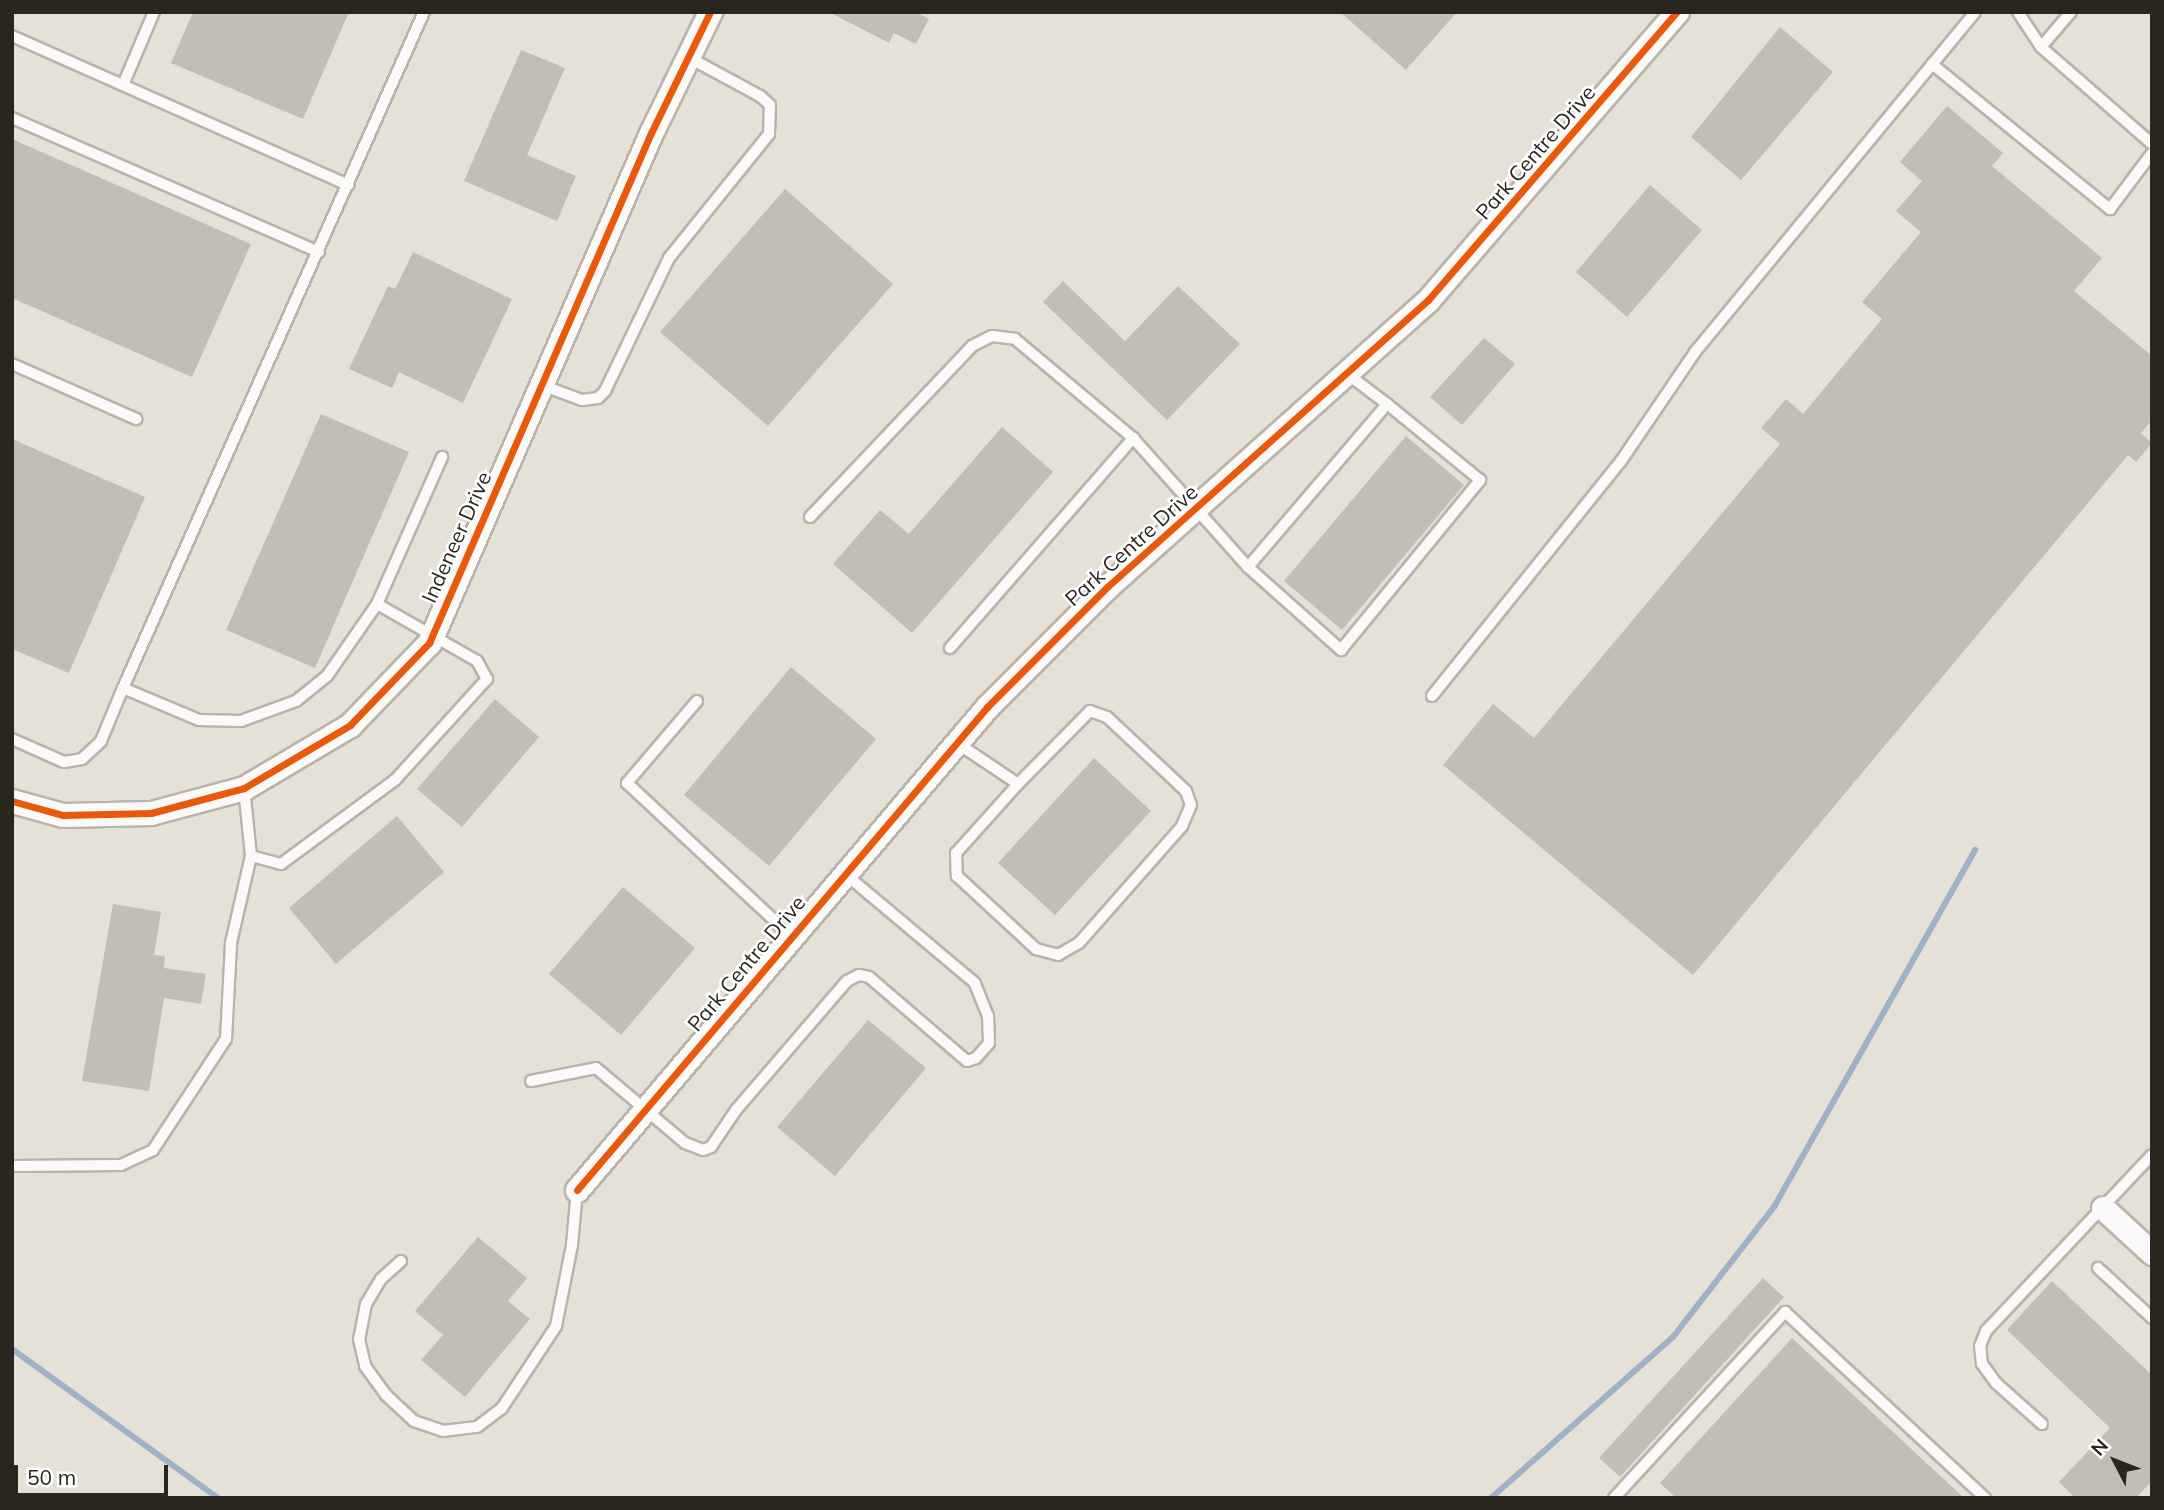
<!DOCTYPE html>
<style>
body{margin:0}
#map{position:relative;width:2164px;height:1510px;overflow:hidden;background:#e6e1d6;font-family:Mulish,sans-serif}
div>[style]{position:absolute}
.stream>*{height:6px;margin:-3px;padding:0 3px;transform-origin:3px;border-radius:3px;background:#9eb1c8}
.building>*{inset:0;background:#c2beb6}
.roads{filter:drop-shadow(2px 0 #b8b4ab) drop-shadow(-2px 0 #b8b4ab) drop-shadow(0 2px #b8b4ab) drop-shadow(0 -2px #b8b4ab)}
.lane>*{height:10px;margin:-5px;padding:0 5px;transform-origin:5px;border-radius:5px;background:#fbfaf9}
.street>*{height:23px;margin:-11.5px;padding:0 11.5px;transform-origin:11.5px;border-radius:11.5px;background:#fbfaf9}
.cycleway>*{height:7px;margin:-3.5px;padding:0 3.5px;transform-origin:3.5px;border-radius:3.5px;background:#e8590c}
span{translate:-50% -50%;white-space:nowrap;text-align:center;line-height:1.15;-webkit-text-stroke:5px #fff;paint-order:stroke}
.street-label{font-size:21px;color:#29261e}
.frame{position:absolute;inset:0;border:14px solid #29261e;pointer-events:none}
.north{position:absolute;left:2080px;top:1426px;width:70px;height:70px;-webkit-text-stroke:5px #fff;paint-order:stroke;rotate:312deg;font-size:19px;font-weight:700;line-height:28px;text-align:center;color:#29261e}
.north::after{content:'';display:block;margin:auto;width:24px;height:32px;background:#29261e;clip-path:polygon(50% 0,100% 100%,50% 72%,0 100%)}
.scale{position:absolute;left:14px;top:1465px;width:154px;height:32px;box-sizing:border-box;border:4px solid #29261e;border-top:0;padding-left:9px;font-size:21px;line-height:24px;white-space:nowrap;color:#29261e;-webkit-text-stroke:5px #fff;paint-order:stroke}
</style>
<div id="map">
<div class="stream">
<i style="left:12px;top:1349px;width:254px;rotate:35.9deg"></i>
<i style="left:1491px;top:1498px;width:243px;rotate:-41.5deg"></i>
<i style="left:1673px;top:1337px;width:165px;rotate:-52.2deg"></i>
<i style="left:1774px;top:1207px;width:410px;rotate:-60.6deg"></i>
</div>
<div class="building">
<i style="clip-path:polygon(193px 12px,349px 12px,303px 119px,171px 63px)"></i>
<i style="clip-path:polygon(829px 12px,916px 12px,929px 19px,916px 44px,894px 33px,889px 43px)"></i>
<i style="clip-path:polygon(1340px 12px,1457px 12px,1406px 70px)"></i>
<i style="clip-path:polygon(1780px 27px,1833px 72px,1741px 180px,1691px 137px)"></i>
<i style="clip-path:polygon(521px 50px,565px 68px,527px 155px,576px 176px,557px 221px,464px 181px)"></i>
<i style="clip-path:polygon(1947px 106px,2003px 153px,1992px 166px,2102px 258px,2074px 291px,2152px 356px,2152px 420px,2141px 433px,2152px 443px,2136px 462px,2128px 455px,1693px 975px,1443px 765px,1493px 704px,1534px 738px,1780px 444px,1761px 428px,1786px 399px,1803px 414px,1882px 319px,1862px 302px,1921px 232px,1896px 211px,1922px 181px,1900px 162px)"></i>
<i style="clip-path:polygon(12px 139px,251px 244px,192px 377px,12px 298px)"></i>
<i style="clip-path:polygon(1650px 185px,1702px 230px,1627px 317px,1576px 272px)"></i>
<i style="clip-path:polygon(785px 189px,893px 284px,768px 426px,660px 332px)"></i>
<i style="clip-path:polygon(413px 252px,512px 299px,463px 403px,399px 372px,392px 388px,349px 369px,388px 286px,395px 289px)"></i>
<i style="clip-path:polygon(1063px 281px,1125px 341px,1178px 286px,1240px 344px,1167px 420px,1043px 302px)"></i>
<i style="clip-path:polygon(1484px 338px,1515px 364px,1462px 425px,1430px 397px)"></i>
<i style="clip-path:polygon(321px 414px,409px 452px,315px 668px,226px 630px)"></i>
<i style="clip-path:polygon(1002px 427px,1053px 472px,912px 633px,833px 564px,880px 510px,909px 534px)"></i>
<i style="clip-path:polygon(1406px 436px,1464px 485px,1342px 630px,1284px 581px)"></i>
<i style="clip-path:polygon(12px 439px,145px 497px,69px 673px,12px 649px)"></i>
<i style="clip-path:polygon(791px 667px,876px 739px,769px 866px,684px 795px)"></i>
<i style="clip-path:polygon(495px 699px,539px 737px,462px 827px,417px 789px)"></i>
<i style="clip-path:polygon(1094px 758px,1151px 811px,1055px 915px,998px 863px)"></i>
<i style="clip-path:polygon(397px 816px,444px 872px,336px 964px,289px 908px)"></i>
<i style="clip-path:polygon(623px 887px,695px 948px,621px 1035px,549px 974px)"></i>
<i style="clip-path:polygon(113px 904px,161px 912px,154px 955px,165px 956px,164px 968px,206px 974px,201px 1004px,164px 998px,149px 1091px,82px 1081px)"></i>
<i style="clip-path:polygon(868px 1020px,926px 1068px,835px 1176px,777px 1127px)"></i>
<i style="clip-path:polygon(478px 1237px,527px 1278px,508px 1301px,530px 1319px,465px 1397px,421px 1360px,443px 1335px,415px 1311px)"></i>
<i style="clip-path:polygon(1763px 1278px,1784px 1297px,1620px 1477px,1599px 1458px)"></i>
<i style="clip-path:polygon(2052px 1281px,2152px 1375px,2152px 1481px,2136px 1498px,2075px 1498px,2059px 1482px,2110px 1428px,2007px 1330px)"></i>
<i style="clip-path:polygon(1792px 1338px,1964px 1498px,1676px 1498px,1660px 1483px)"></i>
</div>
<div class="roads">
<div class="lane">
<i style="left:2018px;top:12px;width:42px;rotate:56.7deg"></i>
<i style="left:2041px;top:47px;width:147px;rotate:41.1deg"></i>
<i style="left:12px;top:36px;width:368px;rotate:23.9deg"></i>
<i style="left:2041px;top:47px;width:46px;rotate:-49.4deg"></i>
<i style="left:1932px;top:64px;width:230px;rotate:39.2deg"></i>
<i style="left:2110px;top:209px;width:70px;rotate:-53.1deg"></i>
<i style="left:123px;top:85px;width:79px;rotate:-67deg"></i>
<i style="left:12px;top:118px;width:335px;rotate:23.6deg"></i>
<i style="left:12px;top:364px;width:136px;rotate:23.9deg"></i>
<i style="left:541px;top:385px;width:44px;rotate:20.1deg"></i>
<i style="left:582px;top:400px;width:16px;rotate:-7deg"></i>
<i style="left:598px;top:398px;width:10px;rotate:-45deg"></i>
<i style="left:605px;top:391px;width:148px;rotate:-64.3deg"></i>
<i style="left:669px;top:258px;width:159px;rotate:-51.1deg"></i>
<i style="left:769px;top:134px;width:29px;rotate:-88deg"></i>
<i style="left:770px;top:105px;width:13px;rotate:-138deg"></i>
<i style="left:760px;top:96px;width:82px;rotate:-151.6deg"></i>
<i style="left:810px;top:517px;width:236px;rotate:-46.5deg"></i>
<i style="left:972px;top:346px;width:22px;rotate:-27deg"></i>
<i style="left:992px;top:336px;width:23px;rotate:7deg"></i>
<i style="left:1015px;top:339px;width:154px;rotate:40deg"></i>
<i style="left:1133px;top:438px;width:173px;rotate:48.3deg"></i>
<i style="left:1248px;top:567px;width:214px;rotate:-49.5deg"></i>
<i style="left:1387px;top:404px;width:51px;rotate:-142.9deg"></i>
<i style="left:1248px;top:567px;width:125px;rotate:41.7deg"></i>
<i style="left:1341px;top:650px;width:220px;rotate:-50.7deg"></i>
<i style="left:1480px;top:480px;width:120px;rotate:-140.7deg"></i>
<i style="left:950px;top:648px;width:279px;rotate:-48.9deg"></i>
<i style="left:123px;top:688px;width:740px;rotate:-66deg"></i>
<i style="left:1432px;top:696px;width:302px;rotate:-51.2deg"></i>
<i style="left:1621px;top:461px;width:132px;rotate:-55.8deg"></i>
<i style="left:1695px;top:352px;width:440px;rotate:-50.5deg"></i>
<i style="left:697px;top:701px;width:108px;rotate:130.5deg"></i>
<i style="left:627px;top:783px;width:226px;rotate:43deg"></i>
<i style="left:12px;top:739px;width:57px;rotate:23.9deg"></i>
<i style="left:64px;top:762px;width:18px;rotate:-9deg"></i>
<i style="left:82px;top:759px;width:26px;rotate:-43deg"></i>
<i style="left:101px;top:741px;width:57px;rotate:-67.5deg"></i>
<i style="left:123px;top:688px;width:82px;rotate:22.8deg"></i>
<i style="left:199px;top:720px;width:42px;rotate:1.4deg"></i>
<i style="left:241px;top:721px;width:59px;rotate:-20deg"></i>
<i style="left:296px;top:701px;width:40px;rotate:-39deg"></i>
<i style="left:327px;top:676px;width:88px;rotate:-55.2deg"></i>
<i style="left:957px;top:743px;width:73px;rotate:33.9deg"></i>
<i style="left:1018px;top:784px;width:93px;rotate:131.9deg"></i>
<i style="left:956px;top:853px;width:23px;rotate:88deg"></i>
<i style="left:957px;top:876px;width:108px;rotate:42.7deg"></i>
<i style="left:1036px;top:949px;width:23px;rotate:15deg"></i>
<i style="left:1058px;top:955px;width:24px;rotate:-30deg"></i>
<i style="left:1079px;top:943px;width:156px;rotate:-48.6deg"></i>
<i style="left:1182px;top:826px;width:23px;rotate:-67deg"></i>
<i style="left:1191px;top:805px;width:15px;rotate:-110deg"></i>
<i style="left:1186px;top:791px;width:108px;rotate:-136.9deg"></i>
<i style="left:1107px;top:717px;width:18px;rotate:-161deg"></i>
<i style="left:1090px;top:711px;width:103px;rotate:134.6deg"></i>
<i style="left:244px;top:788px;width:68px;rotate:84.1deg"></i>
<i style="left:251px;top:856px;width:31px;rotate:15deg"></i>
<i style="left:281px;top:864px;width:142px;rotate:-36.4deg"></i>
<i style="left:395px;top:780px;width:137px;rotate:-47.7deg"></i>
<i style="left:487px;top:679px;width:21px;rotate:-119deg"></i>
<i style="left:477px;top:661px;width:115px;rotate:-150.3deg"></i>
<i style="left:377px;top:604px;width:161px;rotate:-66.1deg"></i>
<i style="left:531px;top:1081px;width:66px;rotate:-11.3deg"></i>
<i style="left:596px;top:1068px;width:116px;rotate:40.1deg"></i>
<i style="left:685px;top:1143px;width:19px;rotate:21deg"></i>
<i style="left:703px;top:1150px;width:9px;rotate:-21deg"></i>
<i style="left:711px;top:1147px;width:45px;rotate:-56deg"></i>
<i style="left:736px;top:1110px;width:170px;rotate:-49.3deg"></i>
<i style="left:847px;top:981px;width:13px;rotate:-27deg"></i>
<i style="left:859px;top:975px;width:10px;rotate:11deg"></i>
<i style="left:869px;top:977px;width:129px;rotate:40.6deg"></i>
<i style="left:967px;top:1061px;width:9px;rotate:-18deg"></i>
<i style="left:976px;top:1058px;width:20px;rotate:-49deg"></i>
<i style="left:989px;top:1043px;width:27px;rotate:-92deg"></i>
<i style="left:988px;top:1016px;width:35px;rotate:-112deg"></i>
<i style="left:975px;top:983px;width:170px;rotate:-140deg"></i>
<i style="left:12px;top:1166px;width:109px;rotate:-0.5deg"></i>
<i style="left:121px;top:1165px;width:35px;rotate:-25deg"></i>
<i style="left:153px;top:1150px;width:133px;rotate:-56.7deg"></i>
<i style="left:226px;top:1039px;width:96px;rotate:-87deg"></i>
<i style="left:231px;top:943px;width:89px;rotate:-77.1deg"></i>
<i style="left:401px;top:1261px;width:27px;rotate:138deg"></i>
<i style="left:381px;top:1279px;width:29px;rotate:121deg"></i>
<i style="left:366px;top:1304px;width:36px;rotate:101deg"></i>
<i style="left:359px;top:1339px;width:28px;rotate:77deg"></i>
<i style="left:365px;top:1366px;width:36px;rotate:54deg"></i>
<i style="left:386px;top:1395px;width:38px;rotate:43deg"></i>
<i style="left:414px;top:1421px;width:31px;rotate:19deg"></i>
<i style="left:443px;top:1431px;width:34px;rotate:-7deg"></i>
<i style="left:477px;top:1427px;width:31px;rotate:-37deg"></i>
<i style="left:502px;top:1408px;width:98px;rotate:-56.6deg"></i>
<i style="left:556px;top:1326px;width:83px;rotate:-78.8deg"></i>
<i style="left:572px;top:1245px;width:55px;rotate:-84.8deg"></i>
<i style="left:2098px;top:1268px;width:74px;rotate:42.8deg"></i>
<i style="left:2042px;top:1424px;width:62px;rotate:-138.3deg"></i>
<i style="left:1996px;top:1383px;width:24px;rotate:-126deg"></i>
<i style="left:1982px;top:1364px;width:18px;rotate:-96deg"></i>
<i style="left:1980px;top:1346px;width:16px;rotate:-68deg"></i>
<i style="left:1986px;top:1331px;width:242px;rotate:-46.7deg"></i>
<i style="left:1614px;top:1498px;width:253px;rotate:-47.4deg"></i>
<i style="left:1785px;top:1312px;width:273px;rotate:42.9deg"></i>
</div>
<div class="street">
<i style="left:12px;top:801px;width:53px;rotate:15.4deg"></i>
<i style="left:63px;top:815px;width:88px;rotate:-1.3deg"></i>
<i style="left:151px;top:813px;width:96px;rotate:-15deg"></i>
<i style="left:244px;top:788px;width:123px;rotate:-30.7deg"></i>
<i style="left:350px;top:725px;width:114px;rotate:-46.1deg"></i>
<i style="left:429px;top:643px;width:556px;rotate:-66.48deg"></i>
<i style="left:651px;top:133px;width:135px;rotate:-64deg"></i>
<i style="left:577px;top:1190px;width:634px;rotate:-49.67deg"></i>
<i style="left:987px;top:707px;width:170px;rotate:-45deg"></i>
<i style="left:1107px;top:587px;width:431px;rotate:-41.8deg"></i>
<i style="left:1428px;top:300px;width:381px;rotate:-49.2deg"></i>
<i style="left:2103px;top:1208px;width:67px;rotate:42.6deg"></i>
</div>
</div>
<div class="cycleway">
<i style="left:12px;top:801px;width:53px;rotate:15.4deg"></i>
<i style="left:63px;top:815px;width:88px;rotate:-1.3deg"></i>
<i style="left:151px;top:813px;width:96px;rotate:-15deg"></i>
<i style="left:244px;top:788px;width:123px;rotate:-30.7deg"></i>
<i style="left:350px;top:725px;width:114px;rotate:-46.1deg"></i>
<i style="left:429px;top:643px;width:556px;rotate:-66.48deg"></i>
<i style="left:651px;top:133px;width:135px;rotate:-64deg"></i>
<i style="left:577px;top:1190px;width:634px;rotate:-49.67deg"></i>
<i style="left:987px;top:707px;width:170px;rotate:-45deg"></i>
<i style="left:1107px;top:587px;width:431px;rotate:-41.8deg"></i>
<i style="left:1428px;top:300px;width:381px;rotate:-49.2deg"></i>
</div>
<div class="street-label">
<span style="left:1535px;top:152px;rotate:-49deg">Park Centre Drive</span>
<span style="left:456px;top:537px;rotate:-66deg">Indeneer Drive</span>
<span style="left:1131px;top:545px;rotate:-42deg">Park Centre Drive</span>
<span style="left:746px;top:963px;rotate:-50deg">Park Centre Drive</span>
</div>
<div class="frame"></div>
<div class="north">N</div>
<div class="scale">50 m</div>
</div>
